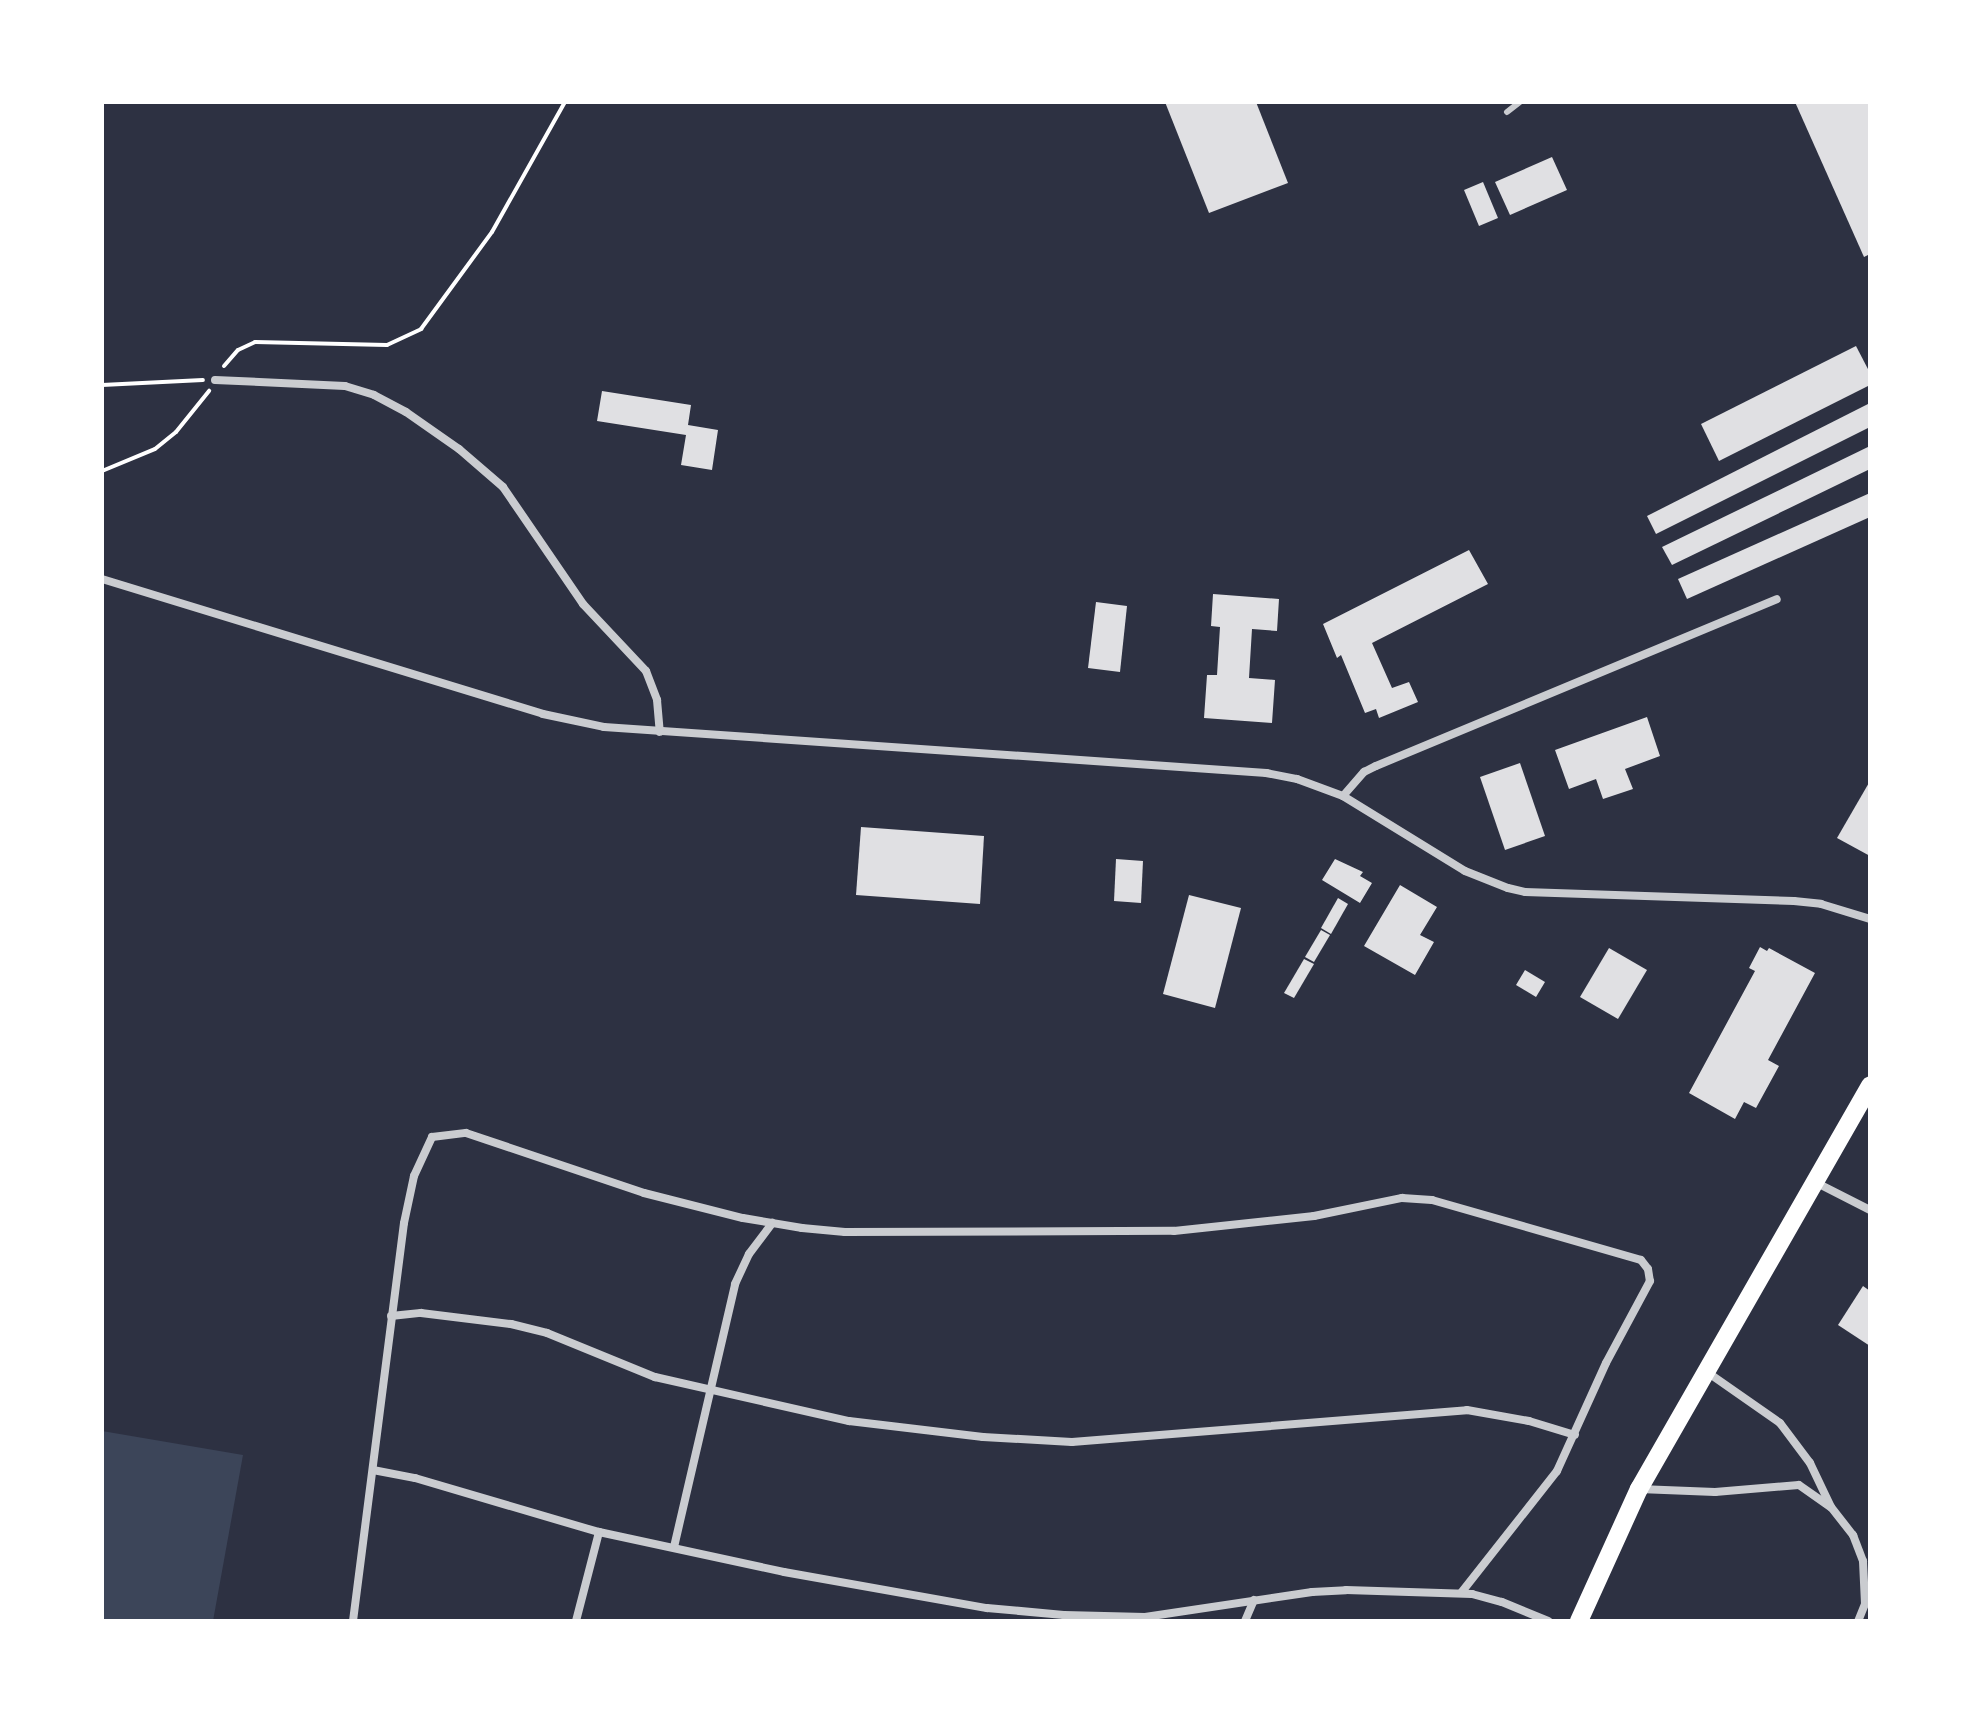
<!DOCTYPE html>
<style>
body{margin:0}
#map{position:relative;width:1972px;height:1723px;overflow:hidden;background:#2d3142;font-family:Rubik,sans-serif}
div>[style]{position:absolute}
.green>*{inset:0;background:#3c4559}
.building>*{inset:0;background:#e0e0e3}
.path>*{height:4px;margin:-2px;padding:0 2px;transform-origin:2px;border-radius:2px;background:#fff}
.service>*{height:6px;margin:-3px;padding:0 3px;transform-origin:3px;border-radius:3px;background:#caccd0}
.minor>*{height:8px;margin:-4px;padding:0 4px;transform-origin:4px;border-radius:4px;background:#caccd0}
.primary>*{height:18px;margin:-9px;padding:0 9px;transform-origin:9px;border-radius:9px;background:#fff}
span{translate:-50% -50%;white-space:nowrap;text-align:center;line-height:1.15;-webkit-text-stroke:6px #fff;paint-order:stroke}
.frame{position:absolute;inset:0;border:104px solid #fff;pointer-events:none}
</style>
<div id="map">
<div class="green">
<i style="clip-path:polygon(102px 1431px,243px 1455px,213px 1621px,102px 1621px)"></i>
</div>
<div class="building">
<i style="clip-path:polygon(1165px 102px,1256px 102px,1288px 183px,1209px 213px)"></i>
<i style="clip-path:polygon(1795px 102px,1870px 102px,1870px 254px,1864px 257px)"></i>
<i style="clip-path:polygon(1552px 157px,1567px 190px,1510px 215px,1495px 182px)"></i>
<i style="clip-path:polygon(1483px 182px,1498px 218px,1479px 226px,1464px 190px)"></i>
<i style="clip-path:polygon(1856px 346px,1870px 373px,1870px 385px,1719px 461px,1701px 424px)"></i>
<i style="clip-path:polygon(602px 391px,691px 405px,688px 425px,718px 430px,712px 470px,681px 465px,686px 435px,597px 421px)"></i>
<i style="clip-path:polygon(1870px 403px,1870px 427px,1656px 534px,1647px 516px)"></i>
<i style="clip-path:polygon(1870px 446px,1870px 469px,1672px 565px,1662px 547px)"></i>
<i style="clip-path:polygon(1870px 493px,1870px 517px,1687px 599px,1678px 579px)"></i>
<i style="clip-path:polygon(1469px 550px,1488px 584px,1372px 643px,1392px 688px,1409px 682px,1418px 702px,1379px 718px,1376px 709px,1365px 713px,1341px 655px,1337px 658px,1323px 624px)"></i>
<i style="clip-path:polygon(1213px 594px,1279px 599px,1277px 631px,1252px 629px,1249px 678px,1275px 680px,1272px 723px,1204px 718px,1207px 675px,1217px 675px,1220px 627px,1211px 626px)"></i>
<i style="clip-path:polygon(1096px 602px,1127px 606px,1120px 672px,1088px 668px)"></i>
<i style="clip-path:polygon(1647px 717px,1660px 756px,1625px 769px,1633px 789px,1603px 799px,1596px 779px,1569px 789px,1555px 750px)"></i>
<i style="clip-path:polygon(1520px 763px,1545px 836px,1505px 850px,1480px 777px)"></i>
<i style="clip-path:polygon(1870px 781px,1870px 856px,1837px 838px)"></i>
<i style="clip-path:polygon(861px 827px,984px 836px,980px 904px,856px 895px)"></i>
<i style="clip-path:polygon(1116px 859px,1143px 861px,1141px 903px,1114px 901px)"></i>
<i style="clip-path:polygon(1335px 859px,1363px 872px,1360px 876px,1372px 883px,1360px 903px,1322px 880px)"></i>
<i style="clip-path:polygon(1400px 885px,1437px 907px,1420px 935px,1434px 942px,1415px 975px,1364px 946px)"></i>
<i style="clip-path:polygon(1189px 895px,1241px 908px,1215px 1008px,1163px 994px)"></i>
<i style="clip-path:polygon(1338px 898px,1348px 904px,1331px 934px,1321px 928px)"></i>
<i style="clip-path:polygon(1321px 930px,1330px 935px,1314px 962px,1305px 957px)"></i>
<i style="clip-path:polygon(1760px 947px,1767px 951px,1769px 948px,1815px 973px,1768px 1060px,1779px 1066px,1756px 1108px,1744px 1102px,1735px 1119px,1689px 1093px,1755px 971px,1749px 968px)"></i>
<i style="clip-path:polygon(1609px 948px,1647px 970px,1618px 1019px,1580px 997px)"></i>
<i style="clip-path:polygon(1304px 959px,1314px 964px,1294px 998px,1284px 993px)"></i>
<i style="clip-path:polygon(1525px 970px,1545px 982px,1536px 997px,1516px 985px)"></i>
<i style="clip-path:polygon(1863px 1286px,1870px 1291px,1870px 1346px,1838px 1325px)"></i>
</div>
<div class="path">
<i style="left:224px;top:366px;width:21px;rotate:-49deg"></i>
<i style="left:238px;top:350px;width:19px;rotate:-25deg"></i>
<i style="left:255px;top:342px;width:132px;rotate:1.3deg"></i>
<i style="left:387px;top:345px;width:38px;rotate:-25deg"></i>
<i style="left:421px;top:329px;width:120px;rotate:-53.8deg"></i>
<i style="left:492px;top:232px;width:149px;rotate:-60.7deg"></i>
<i style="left:102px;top:385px;width:101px;rotate:-2.8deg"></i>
<i style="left:102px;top:471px;width:57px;rotate:-22.5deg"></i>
<i style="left:155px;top:449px;width:27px;rotate:-39deg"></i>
<i style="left:176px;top:432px;width:53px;rotate:-51.2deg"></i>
</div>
<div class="service">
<i style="left:1507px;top:112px;width:16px;rotate:-38deg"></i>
</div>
<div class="minor">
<i style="left:215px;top:380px;width:130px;rotate:2.6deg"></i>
<i style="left:345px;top:386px;width:30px;rotate:17deg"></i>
<i style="left:374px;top:395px;width:36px;rotate:28deg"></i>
<i style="left:406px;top:412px;width:65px;rotate:34.9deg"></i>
<i style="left:459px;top:449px;width:58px;rotate:40.8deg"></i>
<i style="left:503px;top:487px;width:142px;rotate:55.6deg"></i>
<i style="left:583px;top:604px;width:92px;rotate:46.8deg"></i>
<i style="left:646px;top:671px;width:31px;rotate:69deg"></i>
<i style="left:657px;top:700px;width:32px;rotate:85deg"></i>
<i style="left:102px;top:579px;width:461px;rotate:17deg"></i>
<i style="left:543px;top:714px;width:62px;rotate:12deg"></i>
<i style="left:604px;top:727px;width:664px;rotate:3.97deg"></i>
<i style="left:1266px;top:773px;width:32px;rotate:11deg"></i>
<i style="left:1297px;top:779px;width:49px;rotate:20.3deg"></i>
<i style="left:1343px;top:796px;width:143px;rotate:31.6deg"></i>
<i style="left:1465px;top:871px;width:46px;rotate:21.6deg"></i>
<i style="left:1508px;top:888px;width:17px;rotate:13deg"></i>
<i style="left:1525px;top:892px;width:269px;rotate:1.9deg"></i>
<i style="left:1794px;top:901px;width:27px;rotate:6deg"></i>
<i style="left:1821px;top:904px;width:51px;rotate:17deg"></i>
<i style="left:1343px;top:796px;width:32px;rotate:-49deg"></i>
<i style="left:1364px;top:772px;width:13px;rotate:-27deg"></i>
<i style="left:1376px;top:766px;width:434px;rotate:-22.6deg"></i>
<i style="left:1815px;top:1182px;width:62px;rotate:27deg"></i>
<i style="left:391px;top:1316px;width:30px;rotate:-6deg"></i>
<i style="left:421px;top:1313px;width:91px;rotate:7deg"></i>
<i style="left:511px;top:1324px;width:37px;rotate:14deg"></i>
<i style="left:547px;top:1333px;width:117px;rotate:22.2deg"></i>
<i style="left:655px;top:1377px;width:199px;rotate:12.8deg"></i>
<i style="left:849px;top:1421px;width:135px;rotate:6.8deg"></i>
<i style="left:983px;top:1437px;width:89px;rotate:3.2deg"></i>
<i style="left:1072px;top:1442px;width:396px;rotate:-4.6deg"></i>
<i style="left:1467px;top:1410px;width:63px;rotate:10.1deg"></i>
<i style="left:1529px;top:1421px;width:48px;rotate:16.9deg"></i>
<i style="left:373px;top:1470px;width:43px;rotate:10.8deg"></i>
<i style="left:415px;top:1478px;width:192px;rotate:16.4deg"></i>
<i style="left:599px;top:1532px;width:189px;rotate:12.2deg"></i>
<i style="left:784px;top:1572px;width:206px;rotate:10.1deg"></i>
<i style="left:987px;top:1608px;width:77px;rotate:5.2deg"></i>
<i style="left:1064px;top:1615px;width:81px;rotate:1.4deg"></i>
<i style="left:1145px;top:1617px;width:169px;rotate:-8.5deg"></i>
<i style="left:1312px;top:1592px;width:34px;rotate:-3deg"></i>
<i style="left:1346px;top:1590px;width:126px;rotate:1.8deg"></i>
<i style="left:1472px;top:1594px;width:31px;rotate:15deg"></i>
<i style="left:1502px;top:1602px;width:50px;rotate:22.4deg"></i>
<i style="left:1639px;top:1489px;width:76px;rotate:2.3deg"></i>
<i style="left:1715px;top:1492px;width:84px;rotate:-4.8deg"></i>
<i style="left:1799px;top:1485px;width:39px;rotate:35deg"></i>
<i style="left:1831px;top:1507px;width:49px;rotate:-115.5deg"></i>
<i style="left:1810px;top:1463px;width:50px;rotate:-126.9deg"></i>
<i style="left:1780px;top:1423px;width:89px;rotate:-145.1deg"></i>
<i style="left:1831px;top:1507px;width:36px;rotate:52deg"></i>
<i style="left:1853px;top:1535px;width:28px;rotate:69deg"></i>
<i style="left:1863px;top:1561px;width:43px;rotate:87.3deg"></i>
<i style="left:1865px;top:1604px;width:18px;rotate:112deg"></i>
<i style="left:674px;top:1547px;width:270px;rotate:-76.9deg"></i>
<i style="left:735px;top:1284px;width:33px;rotate:-65deg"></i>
<i style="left:749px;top:1254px;width:39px;rotate:-53deg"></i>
<i style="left:353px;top:1621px;width:401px;rotate:-82.7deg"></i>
<i style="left:404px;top:1223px;width:48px;rotate:-78deg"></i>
<i style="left:414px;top:1176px;width:43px;rotate:-65.2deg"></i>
<i style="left:432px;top:1137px;width:34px;rotate:-7deg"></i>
<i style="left:466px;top:1133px;width:188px;rotate:18.6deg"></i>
<i style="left:644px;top:1193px;width:102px;rotate:14.2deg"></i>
<i style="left:743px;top:1218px;width:60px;rotate:9.6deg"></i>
<i style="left:802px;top:1228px;width:43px;rotate:5.3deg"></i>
<i style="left:845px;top:1232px;width:329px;rotate:-0.2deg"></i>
<i style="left:1174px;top:1231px;width:141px;rotate:-6.1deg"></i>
<i style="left:1314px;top:1216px;width:90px;rotate:-11.6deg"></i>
<i style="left:1402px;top:1198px;width:30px;rotate:4deg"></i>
<i style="left:1432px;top:1200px;width:217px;rotate:16deg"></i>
<i style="left:1641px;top:1260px;width:11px;rotate:52deg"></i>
<i style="left:1648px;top:1269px;width:12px;rotate:81deg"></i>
<i style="left:1650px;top:1281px;width:93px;rotate:118.2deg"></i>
<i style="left:1606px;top:1363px;width:119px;rotate:114.4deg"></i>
<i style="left:1557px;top:1471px;width:155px;rotate:128.2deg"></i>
<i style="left:576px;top:1621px;width:92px;rotate:-75.5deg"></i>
<i style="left:1245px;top:1621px;width:23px;rotate:-67deg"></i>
</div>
<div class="primary">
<i style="left:1579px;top:1621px;width:145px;rotate:-65.6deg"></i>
<i style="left:1639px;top:1489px;width:465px;rotate:-60.2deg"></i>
</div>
<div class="frame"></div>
</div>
